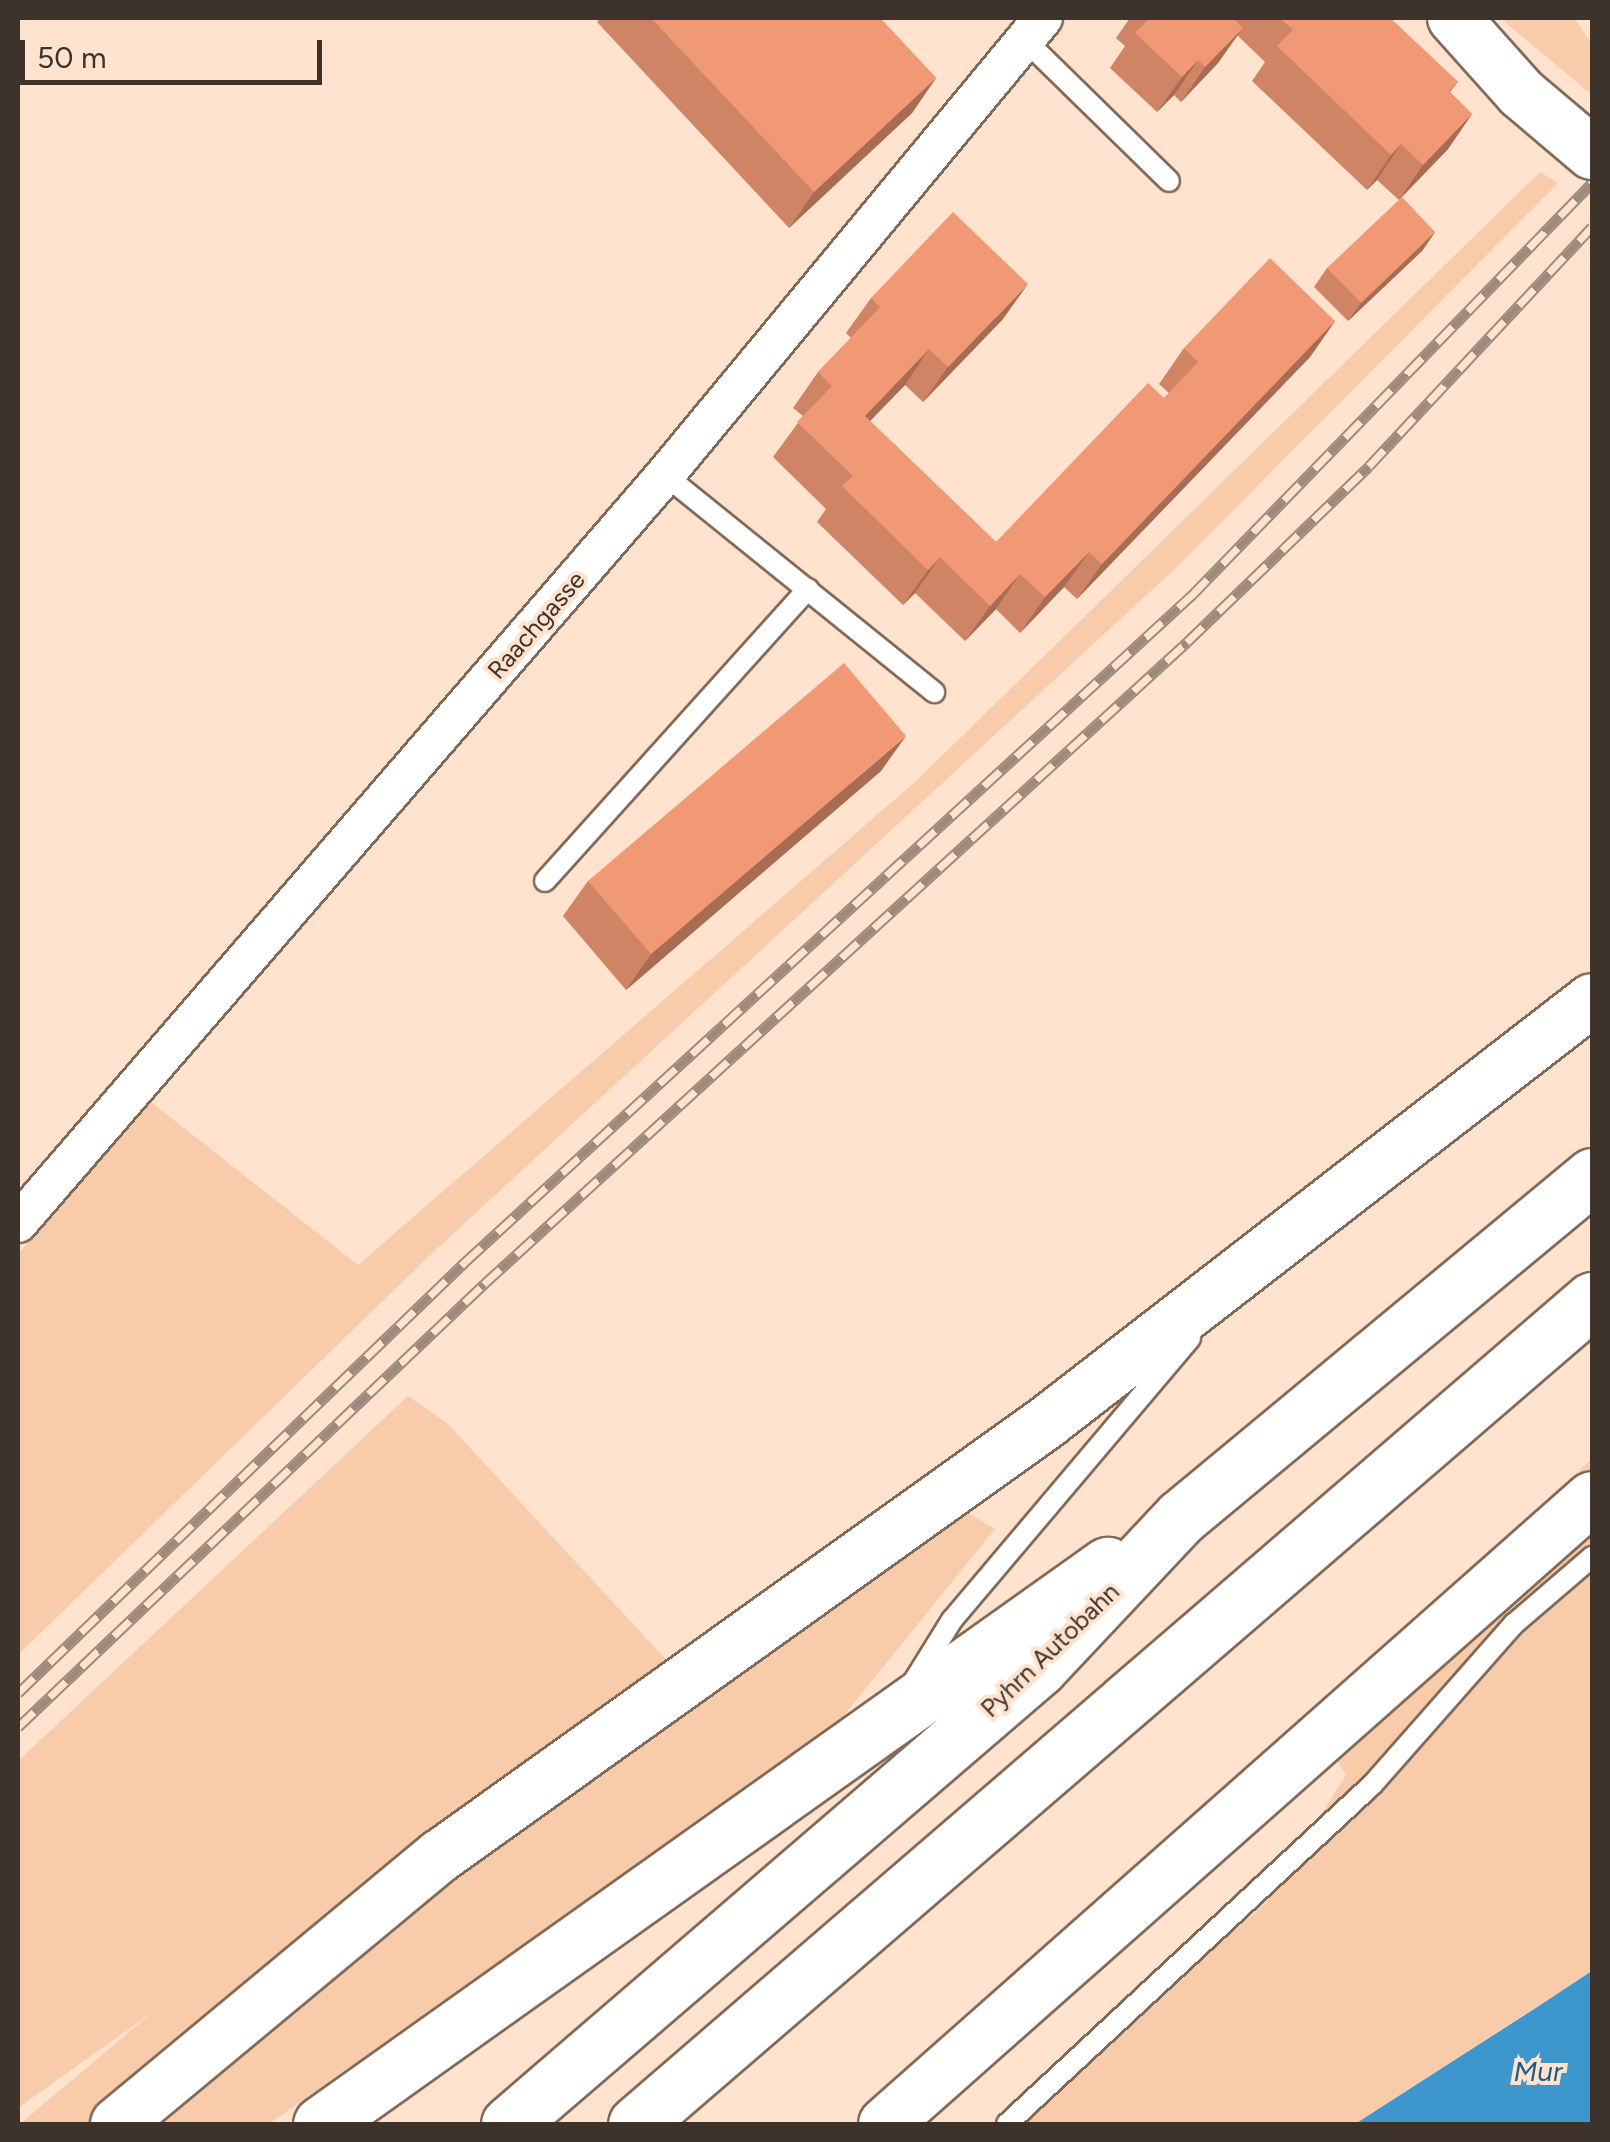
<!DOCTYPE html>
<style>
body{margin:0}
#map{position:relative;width:1610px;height:2142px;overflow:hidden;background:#ffe3ce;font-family:Figtree,sans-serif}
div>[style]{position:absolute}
.green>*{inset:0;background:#f8ccaa}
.water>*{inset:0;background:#3d97cd}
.roads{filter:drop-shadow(2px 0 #826a58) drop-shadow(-2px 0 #826a58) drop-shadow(0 2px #826a58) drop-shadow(0 -2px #826a58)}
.service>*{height:20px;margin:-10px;padding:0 10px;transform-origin:10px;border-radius:10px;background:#fff}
.minor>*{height:38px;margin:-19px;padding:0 19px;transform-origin:19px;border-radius:19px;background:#fff}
.secondary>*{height:52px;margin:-26px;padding:0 26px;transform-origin:26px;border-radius:26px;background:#fff}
.motorway>*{height:55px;margin:-27.5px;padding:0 27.5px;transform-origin:27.5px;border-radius:27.5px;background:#fff}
.rail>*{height:11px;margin-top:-5.5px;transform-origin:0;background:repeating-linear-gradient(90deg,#ffe3ce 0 22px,#9d8a7c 0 44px);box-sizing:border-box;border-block:2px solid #9d8a7c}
.wall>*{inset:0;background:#cf8465}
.shaded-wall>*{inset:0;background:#a96b52}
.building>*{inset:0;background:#f19975}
span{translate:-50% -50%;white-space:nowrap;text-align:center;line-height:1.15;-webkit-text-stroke:8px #ffe3ce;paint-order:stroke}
.street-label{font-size:25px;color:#3e332b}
.water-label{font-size:28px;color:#1c5d82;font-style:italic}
.frame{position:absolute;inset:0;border:20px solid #3e332b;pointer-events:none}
.scale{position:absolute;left:20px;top:40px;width:302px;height:45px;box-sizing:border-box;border:5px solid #3e332b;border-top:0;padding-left:12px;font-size:30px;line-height:35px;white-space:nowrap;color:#3e332b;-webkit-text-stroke:8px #ffe3ce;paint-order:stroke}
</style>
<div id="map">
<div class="green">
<i style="clip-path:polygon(1500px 18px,1574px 18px,1592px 44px,1592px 95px)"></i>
<i style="clip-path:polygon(1540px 172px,1558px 183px,1178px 566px,429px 1256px,18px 1655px,18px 1254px,151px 1102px,358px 1265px,915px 782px)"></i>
<i style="clip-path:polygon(408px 1396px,447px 1423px,673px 1667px,95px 2124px,20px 2124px,155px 2010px,492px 1770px,18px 2108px,18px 1761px)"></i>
<i style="clip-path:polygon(1592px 1459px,1592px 1971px,1355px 2124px,1009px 2124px,1264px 1905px,1346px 1775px,1310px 1716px)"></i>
<i style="clip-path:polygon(958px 1507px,995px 1529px,837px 1724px,269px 2124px,148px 2124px,372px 1940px)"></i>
</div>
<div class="water">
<i style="clip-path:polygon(1592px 1971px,1592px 2124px,1355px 2124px,1531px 2011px)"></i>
</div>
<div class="roads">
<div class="service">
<i style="left:1026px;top:41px;width:200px;rotate:44.4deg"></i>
<i style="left:665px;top:475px;width:346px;rotate:38.9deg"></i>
<i style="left:545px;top:881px;width:393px;rotate:-48deg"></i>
<i style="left:914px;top:1681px;width:72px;rotate:-58.1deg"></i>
<i style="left:952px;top:1620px;width:369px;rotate:-49.8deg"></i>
<i style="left:1007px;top:2124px;width:498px;rotate:-42.9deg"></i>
<i style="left:1372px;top:1785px;width:215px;rotate:-48.6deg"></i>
<i style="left:1514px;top:1624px;width:103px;rotate:-40.7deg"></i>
</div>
<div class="minor">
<i style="left:18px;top:1223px;width:989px;rotate:-49.14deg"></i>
<i style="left:665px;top:475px;width:593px;rotate:-50.4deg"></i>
</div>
<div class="secondary">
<i style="left:1454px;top:18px;width:101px;rotate:48.2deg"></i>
<i style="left:1521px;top:93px;width:93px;rotate:40.2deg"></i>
<i style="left:117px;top:2124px;width:420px;rotate:-39.7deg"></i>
<i style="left:440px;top:1856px;width:746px;rotate:-35.56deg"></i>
<i style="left:1047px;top:1422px;width:689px;rotate:-37.75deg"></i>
<i style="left:885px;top:2124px;width:944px;rotate:-41.52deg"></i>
</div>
<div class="motorway">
<i style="left:321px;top:2124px;width:965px;rotate:-35.42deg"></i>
<i style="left:509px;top:2124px;width:699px;rotate:-40.71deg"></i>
<i style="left:1039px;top:1668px;width:207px;rotate:-46.8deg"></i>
<i style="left:1181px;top:1517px;width:534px;rotate:-39.68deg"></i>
<i style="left:636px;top:2124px;width:1262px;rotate:-40.76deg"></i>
</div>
</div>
<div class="rail">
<i style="left:18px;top:1693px;width:621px;rotate:-43.96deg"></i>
<i style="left:465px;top:1262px;width:987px;rotate:-42.54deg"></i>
<i style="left:1192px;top:595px;width:574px;rotate:-45.85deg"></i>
<i style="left:18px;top:1727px;width:643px;rotate:-43.55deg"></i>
<i style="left:484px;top:1284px;width:952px;rotate:-42.4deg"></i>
<i style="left:1187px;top:642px;width:253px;rotate:-44deg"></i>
<i style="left:1369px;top:466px;width:327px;rotate:-47deg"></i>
</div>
<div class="wall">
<i style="clip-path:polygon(601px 18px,880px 18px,936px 78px,912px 113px,789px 228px,597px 22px)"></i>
<i style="clip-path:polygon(1130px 18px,1390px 18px,1458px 82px,1450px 92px,1472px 114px,1448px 149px,1399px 200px,1377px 180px,1367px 190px,1252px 81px,1265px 62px,1237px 35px,1218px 63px,1181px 102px,1174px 95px,1157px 112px,1110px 68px,1125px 46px,1116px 38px)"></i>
<i style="clip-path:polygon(1435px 232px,1422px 251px,1348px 321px,1314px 287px,1327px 268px)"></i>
<i style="clip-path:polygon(871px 298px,1003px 319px,923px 402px,905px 385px,870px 421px,996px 542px,1164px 398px,1169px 393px,1159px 384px,1184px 348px,1335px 321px,1310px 357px,1077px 599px,1064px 587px,1020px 633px,996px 609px,965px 641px,915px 593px,903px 605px,817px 522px,826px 509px,773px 457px,803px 416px,793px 408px,818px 372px,851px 338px,846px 333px)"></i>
<i style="clip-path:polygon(881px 771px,626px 990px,563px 916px,588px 881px)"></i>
</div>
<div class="shaded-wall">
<i style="clip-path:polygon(1243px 28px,1218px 63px,1181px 102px,1205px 67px)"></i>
<i style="clip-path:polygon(1198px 60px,1174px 95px,1157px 112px,1182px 77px)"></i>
<i style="clip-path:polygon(936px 78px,912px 113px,789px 228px,814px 192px)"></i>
<i style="clip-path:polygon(1472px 114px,1448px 149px,1399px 200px,1423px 165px)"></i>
<i style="clip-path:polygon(1401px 144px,1377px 180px,1367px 190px,1391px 155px)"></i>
<i style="clip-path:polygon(1435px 232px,1422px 251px,1348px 321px,1361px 303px)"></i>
<i style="clip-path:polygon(1028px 284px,1003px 319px,923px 402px,948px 367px)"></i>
<i style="clip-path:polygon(1335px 321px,1310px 357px,1077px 599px,1102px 564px)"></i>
<i style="clip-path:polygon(929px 349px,905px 385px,841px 451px,865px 416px)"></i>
<i style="clip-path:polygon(1089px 552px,1064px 587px,1020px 633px,1045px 597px)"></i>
<i style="clip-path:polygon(940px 557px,915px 593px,903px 605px,928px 570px)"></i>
<i style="clip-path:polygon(1020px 574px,996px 609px,965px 641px,990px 606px)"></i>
<i style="clip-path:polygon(906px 736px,881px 771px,626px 990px,651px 954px)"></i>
</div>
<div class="building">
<i style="clip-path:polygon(651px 18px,880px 18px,936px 78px,814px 192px)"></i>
<i style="clip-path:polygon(1150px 18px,1235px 18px,1234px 19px,1243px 28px,1205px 67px,1198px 60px,1182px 77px,1135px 33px)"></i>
<i style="clip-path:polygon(1280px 18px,1390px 18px,1458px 82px,1448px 91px,1472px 114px,1423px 165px,1401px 144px,1391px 155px,1277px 46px,1293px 30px)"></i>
<i style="clip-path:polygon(1402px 197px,1435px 232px,1361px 303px,1327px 268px)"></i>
<i style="clip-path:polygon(953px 212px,1028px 284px,948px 367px,929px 349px,865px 416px,996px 542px,1148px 383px,1164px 398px,1198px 362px,1184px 348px,1270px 258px,1335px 321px,1102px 564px,1089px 552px,1045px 597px,1020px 574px,990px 606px,940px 557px,928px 570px,842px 486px,853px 476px,797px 422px,832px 386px,818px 372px,880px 307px,871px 298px)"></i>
<i style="clip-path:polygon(844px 663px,906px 736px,651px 954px,588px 881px)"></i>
</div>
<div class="street-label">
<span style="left:536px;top:625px;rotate:-49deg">Raachgasse</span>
<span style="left:1050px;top:1650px;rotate:-44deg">Pyhrn Autobahn</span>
</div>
<div class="water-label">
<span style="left:1538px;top:2071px">Mur</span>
</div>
<div class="frame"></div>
<div class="scale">50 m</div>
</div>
